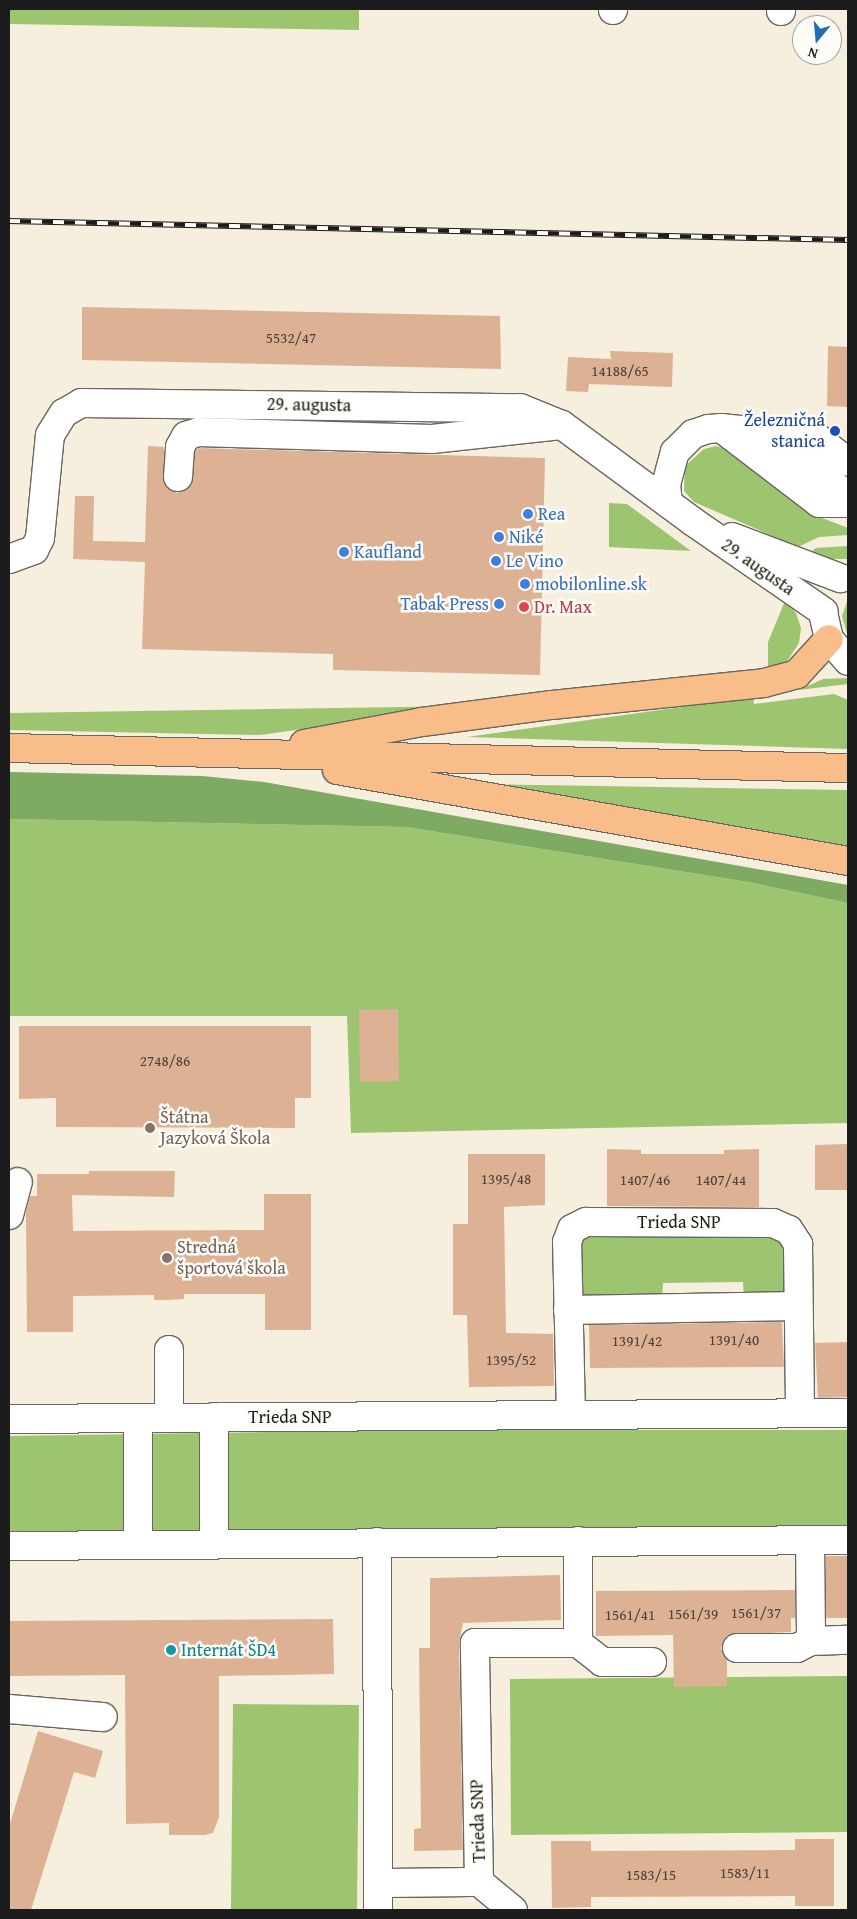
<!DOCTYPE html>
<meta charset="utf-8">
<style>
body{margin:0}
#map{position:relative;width:857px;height:1919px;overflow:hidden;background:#f6efdd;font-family:"Gentium Book Plus",serif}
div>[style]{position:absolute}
.green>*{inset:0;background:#9dc46f}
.forest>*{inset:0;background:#7eaa62}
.building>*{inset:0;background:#ddb194}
.roads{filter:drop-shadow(1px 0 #686660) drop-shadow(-1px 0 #686660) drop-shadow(0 1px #686660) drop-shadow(0 -1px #686660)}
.minor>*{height:28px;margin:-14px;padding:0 14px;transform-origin:14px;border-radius:14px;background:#fff}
.major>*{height:28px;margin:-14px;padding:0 14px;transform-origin:14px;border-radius:14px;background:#f8bd89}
.rail>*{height:5.5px;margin-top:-2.75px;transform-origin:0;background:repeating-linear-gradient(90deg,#fdfcf7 0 11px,#1c1c1c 0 22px);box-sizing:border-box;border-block:1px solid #1c1c1c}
.dots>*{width:14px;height:14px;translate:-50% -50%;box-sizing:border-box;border:2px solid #fdfcf7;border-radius:50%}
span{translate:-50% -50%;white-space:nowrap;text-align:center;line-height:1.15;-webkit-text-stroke:5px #fdfcf7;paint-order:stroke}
.number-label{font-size:15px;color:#4c413a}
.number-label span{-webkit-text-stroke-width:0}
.street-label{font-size:18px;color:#1c1c1c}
.transit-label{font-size:18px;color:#164399}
.right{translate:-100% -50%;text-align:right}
.shop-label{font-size:18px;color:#366cbe}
.left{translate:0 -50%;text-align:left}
.health-label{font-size:18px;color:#be3a42}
.education-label{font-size:18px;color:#785e54}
.culture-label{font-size:18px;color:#0d838f}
.frame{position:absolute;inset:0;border:10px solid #1c1c1c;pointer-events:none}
.north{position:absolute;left:792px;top:15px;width:50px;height:50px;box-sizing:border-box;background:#fdfcf7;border:1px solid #a3a29f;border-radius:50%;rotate:197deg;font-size:14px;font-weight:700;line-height:20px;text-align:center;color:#1c1c1c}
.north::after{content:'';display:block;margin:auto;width:18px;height:22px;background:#1f6fb2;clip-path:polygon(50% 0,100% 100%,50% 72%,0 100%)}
</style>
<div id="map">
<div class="green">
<i style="clip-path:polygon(9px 9px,359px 9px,359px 30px,9px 24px)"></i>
<i style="clip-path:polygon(716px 446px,731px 450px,822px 518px,848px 528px,848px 535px,819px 537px,798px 547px,694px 502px,684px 491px,685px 466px,704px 449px)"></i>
<i style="clip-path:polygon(609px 503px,627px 504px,691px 551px,609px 547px)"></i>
<i style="clip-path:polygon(848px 546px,847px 559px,829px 559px,809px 553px,816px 548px)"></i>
<i style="clip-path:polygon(848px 599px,848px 637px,842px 616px)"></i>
<i style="clip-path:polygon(785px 601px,796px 613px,801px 628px,799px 643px,784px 666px,768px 673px,768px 642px)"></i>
<i style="clip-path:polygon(848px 678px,848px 684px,799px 690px,823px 679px)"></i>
<i style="clip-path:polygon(834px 694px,848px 700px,848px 749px,467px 737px,753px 697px,754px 704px)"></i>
<i style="clip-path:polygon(470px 706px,260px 735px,9px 730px,9px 713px)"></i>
<i style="clip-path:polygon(470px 784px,848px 790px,848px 851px)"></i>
<i style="clip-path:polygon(9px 819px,406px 827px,748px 882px,848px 903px,848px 1123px,351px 1133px,347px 1016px,9px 1016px)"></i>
<i style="clip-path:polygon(582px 1235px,783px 1235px,790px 1297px,744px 1298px,743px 1282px,663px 1283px,662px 1299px,580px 1300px,578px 1245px)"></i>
<i style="clip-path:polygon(398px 1430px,848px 1430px,848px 1531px,9px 1538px,9px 1436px)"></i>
<i style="clip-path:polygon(848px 1676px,848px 1832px,511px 1835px,510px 1679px)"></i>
<i style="clip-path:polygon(233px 1704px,359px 1705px,357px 1910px,231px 1910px)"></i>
</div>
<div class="forest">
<i style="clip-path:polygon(9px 772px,202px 776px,264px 782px,848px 885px,848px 903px,748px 882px,406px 827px,9px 819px)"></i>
</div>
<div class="building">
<i style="clip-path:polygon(82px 307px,500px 316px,501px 369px,82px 360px)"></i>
<i style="clip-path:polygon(828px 346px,848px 347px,848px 407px,827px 406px)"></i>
<i style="clip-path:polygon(610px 351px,673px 353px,672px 387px,589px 384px,588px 392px,566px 391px,568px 357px,611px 359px)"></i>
<i style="clip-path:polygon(148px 446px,164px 447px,164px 483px,177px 493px,191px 485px,195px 451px,199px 448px,545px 458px,540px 675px,333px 670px,333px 654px,142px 649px,145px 562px,73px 559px,75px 496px,94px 496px,93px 541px,145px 542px)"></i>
<i style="clip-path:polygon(398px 1009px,399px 1081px,360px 1082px,359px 1010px)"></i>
<i style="clip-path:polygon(19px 1026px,311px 1026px,311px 1098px,295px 1098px,295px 1128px,56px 1127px,56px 1098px,19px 1099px)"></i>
<i style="clip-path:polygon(848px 1144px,848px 1190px,815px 1190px,815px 1145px)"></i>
<i style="clip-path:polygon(607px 1149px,641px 1150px,641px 1154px,724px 1154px,724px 1150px,759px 1149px,759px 1207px,607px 1206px)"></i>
<i style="clip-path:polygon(468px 1154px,545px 1154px,545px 1205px,504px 1207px,506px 1333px,553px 1334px,554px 1386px,469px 1387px,467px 1315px,453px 1315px,453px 1224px,468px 1224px)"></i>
<i style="clip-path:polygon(89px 1171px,175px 1171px,174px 1197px,72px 1195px,73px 1231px,264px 1230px,264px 1194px,311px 1194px,311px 1330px,265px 1330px,265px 1294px,184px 1294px,184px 1299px,168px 1300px,154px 1300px,154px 1295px,73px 1296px,73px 1332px,27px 1332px,26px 1213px,30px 1196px,37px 1196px,37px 1174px,89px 1174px)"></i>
<i style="clip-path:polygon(782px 1322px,784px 1367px,590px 1368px,589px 1325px)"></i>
<i style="clip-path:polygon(848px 1342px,847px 1397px,818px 1398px,815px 1343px)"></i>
<i style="clip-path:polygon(826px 1556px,848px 1556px,848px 1618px,826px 1618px)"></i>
<i style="clip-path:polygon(560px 1575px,561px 1620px,463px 1623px,459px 1643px,463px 1850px,414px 1851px,414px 1829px,421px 1828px,419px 1648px,430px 1648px,430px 1578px)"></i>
<i style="clip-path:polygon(795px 1590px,795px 1618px,791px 1618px,791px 1632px,727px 1635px,721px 1648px,727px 1659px,727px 1686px,674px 1687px,673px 1635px,596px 1636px,596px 1591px)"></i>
<i style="clip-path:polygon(333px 1619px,334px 1674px,219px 1676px,219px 1817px,213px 1833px,205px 1835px,169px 1835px,169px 1823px,126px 1824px,125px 1675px,9px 1676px,9px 1621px)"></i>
<i style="clip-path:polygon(38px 1731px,103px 1751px,95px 1778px,74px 1772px,31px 1910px,9px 1910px,9px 1827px)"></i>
<i style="clip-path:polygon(795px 1839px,834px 1839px,834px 1906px,795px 1906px,795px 1896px,591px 1897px,591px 1907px,552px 1908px,551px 1841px,591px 1841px,591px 1851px,795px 1850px)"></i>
</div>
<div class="roads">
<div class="minor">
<i style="left:613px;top:10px;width:1px;rotate:-90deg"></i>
<i style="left:781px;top:11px;width:2px;rotate:-90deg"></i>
<i style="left:721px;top:428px;width:123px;rotate:37.4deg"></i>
<i style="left:819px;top:503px;width:29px"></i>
<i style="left:765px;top:432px;width:105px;rotate:37.6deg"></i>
<i style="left:178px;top:477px;width:30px;rotate:-86deg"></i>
<i style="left:180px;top:447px;width:13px;rotate:-61deg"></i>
<i style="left:186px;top:436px;width:13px;rotate:-18deg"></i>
<i style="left:198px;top:432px;width:234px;rotate:1.7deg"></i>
<i style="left:432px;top:439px;width:130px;rotate:-6.2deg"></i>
<i style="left:668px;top:503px;width:18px;rotate:-96deg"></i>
<i style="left:666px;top:485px;width:34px;rotate:-75deg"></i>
<i style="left:675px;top:452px;width:25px;rotate:-45deg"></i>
<i style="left:693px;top:434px;width:16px;rotate:-18deg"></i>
<i style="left:708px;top:429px;width:13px;rotate:-4deg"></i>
<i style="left:721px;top:428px;width:97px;rotate:5.9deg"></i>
<i style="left:817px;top:438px;width:39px;rotate:38deg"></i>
<i style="left:732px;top:537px;width:116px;rotate:20.8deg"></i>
<i style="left:9px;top:559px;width:27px;rotate:-20deg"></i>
<i style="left:34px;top:550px;width:13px;rotate:-63deg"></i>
<i style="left:40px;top:538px;width:103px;rotate:-84.5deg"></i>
<i style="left:50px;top:435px;width:26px;rotate:-58deg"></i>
<i style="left:64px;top:413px;width:20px;rotate:-30deg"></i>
<i style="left:81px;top:403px;width:439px;rotate:0.7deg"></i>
<i style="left:520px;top:408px;width:45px;rotate:22deg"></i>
<i style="left:562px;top:425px;width:162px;rotate:36.4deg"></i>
<i style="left:692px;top:521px;width:160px;rotate:34.6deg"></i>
<i style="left:824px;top:617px;width:23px;rotate:77deg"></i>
<i style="left:829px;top:639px;width:29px;rotate:49deg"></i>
<i style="left:9px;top:1215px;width:34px;rotate:-75deg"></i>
<i style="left:568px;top:1310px;width:230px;rotate:-1deg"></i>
<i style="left:169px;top:1350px;width:68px;rotate:90deg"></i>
<i style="left:571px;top:1415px;width:173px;rotate:-91.3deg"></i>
<i style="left:567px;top:1242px;width:14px;rotate:-69deg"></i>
<i style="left:572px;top:1229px;width:16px;rotate:-27deg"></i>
<i style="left:586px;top:1222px;width:187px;rotate:0.3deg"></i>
<i style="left:773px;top:1223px;width:17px;rotate:24deg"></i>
<i style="left:789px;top:1230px;width:17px;rotate:57deg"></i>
<i style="left:798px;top:1244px;width:169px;rotate:89.3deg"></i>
<i style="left:138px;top:1418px;width:127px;rotate:90deg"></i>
<i style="left:9px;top:1419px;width:839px;rotate:-0.41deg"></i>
<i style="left:810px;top:1540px;width:101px;rotate:89.4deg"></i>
<i style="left:578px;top:1541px;width:102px;rotate:90deg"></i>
<i style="left:377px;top:1542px;width:368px;rotate:89.8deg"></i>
<i style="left:214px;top:1544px;width:127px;rotate:-90deg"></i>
<i style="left:9px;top:1546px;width:839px;rotate:-0.41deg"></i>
<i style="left:578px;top:1643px;width:31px;rotate:38deg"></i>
<i style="left:602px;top:1662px;width:50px"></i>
<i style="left:737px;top:1648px;width:60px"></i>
<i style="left:797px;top:1648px;width:16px;rotate:-27deg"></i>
<i style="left:811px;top:1641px;width:37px;rotate:-2deg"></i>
<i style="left:9px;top:1709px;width:94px;rotate:4.9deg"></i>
<i style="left:479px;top:1882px;width:239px;rotate:-91deg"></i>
<i style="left:475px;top:1643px;width:103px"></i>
<i style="left:479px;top:1882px;width:44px;rotate:39.5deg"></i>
<i style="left:378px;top:1883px;width:101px;rotate:-0.6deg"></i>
</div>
<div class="major">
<i style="left:304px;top:744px;width:120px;rotate:-10.6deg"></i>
<i style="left:422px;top:722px;width:131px;rotate:-7.5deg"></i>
<i style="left:552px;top:705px;width:213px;rotate:-5.9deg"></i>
<i style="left:764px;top:683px;width:34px;rotate:-15deg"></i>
<i style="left:797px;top:674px;width:47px;rotate:-47.6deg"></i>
<i style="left:9px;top:748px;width:839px;rotate:1.37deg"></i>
<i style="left:337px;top:770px;width:519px;rotate:10.1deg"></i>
</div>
</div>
<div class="rail">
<i style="left:9px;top:221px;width:839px;rotate:1.3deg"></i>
</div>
<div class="dots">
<i style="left:835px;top:431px;background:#1a4fb4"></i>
<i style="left:528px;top:514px;background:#3f7fe0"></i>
<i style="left:499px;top:537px;background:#3f7fe0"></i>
<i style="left:344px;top:552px;background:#3f7fe0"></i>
<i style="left:496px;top:561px;background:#3f7fe0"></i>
<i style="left:525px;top:584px;background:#3f7fe0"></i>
<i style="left:499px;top:604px;background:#3f7fe0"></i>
<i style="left:524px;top:607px;background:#e0444e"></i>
<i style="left:150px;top:1128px;background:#8d6e63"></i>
<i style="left:167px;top:1258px;background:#8d6e63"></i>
<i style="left:171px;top:1650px;background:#0f9aa8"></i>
</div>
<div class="number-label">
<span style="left:291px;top:338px">5532/47</span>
<span style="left:620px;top:371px">14188/65</span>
<span style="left:165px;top:1061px">2748/86</span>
<span style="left:506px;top:1179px">1395/48</span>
<span style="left:645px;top:1180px">1407/46</span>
<span style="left:721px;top:1180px">1407/44</span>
<span style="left:734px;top:1340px">1391/40</span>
<span style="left:637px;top:1341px">1391/42</span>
<span style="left:511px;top:1360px">1395/52</span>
<span style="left:756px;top:1613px">1561/37</span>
<span style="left:693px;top:1614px">1561/39</span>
<span style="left:630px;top:1615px">1561/41</span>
<span style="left:745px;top:1873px">1583/11</span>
<span style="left:651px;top:1875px">1583/15</span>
</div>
<div class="street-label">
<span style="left:309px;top:405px;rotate:1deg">29. augusta</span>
<span style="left:758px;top:567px;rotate:35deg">29. augusta</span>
<span style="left:679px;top:1222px">Trieda SNP</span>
<span style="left:290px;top:1417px">Trieda SNP</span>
<span style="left:478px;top:1821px;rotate:-92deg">Trieda SNP</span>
</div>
<div class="transit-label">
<span class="right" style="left:825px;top:431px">Železničná<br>stanica</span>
</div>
<div class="shop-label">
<span class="left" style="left:538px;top:514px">Rea</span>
<span class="left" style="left:509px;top:537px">Niké</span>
<span class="left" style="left:354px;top:552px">Kaufland</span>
<span class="left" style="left:506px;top:561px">Le Vino</span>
<span class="left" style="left:535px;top:584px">mobilonline.sk</span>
<span class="right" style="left:489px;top:604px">Tabak Press</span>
</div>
<div class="health-label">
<span class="left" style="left:534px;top:607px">Dr. Max</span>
</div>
<div class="education-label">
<span class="left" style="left:160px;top:1128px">Štátna<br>Jazyková Škola</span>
<span class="left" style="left:177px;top:1258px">Stredná<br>športová škola</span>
</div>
<div class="culture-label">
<span class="left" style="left:181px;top:1650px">Internát ŠD4</span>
</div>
<div class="frame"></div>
<div class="north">N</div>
</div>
